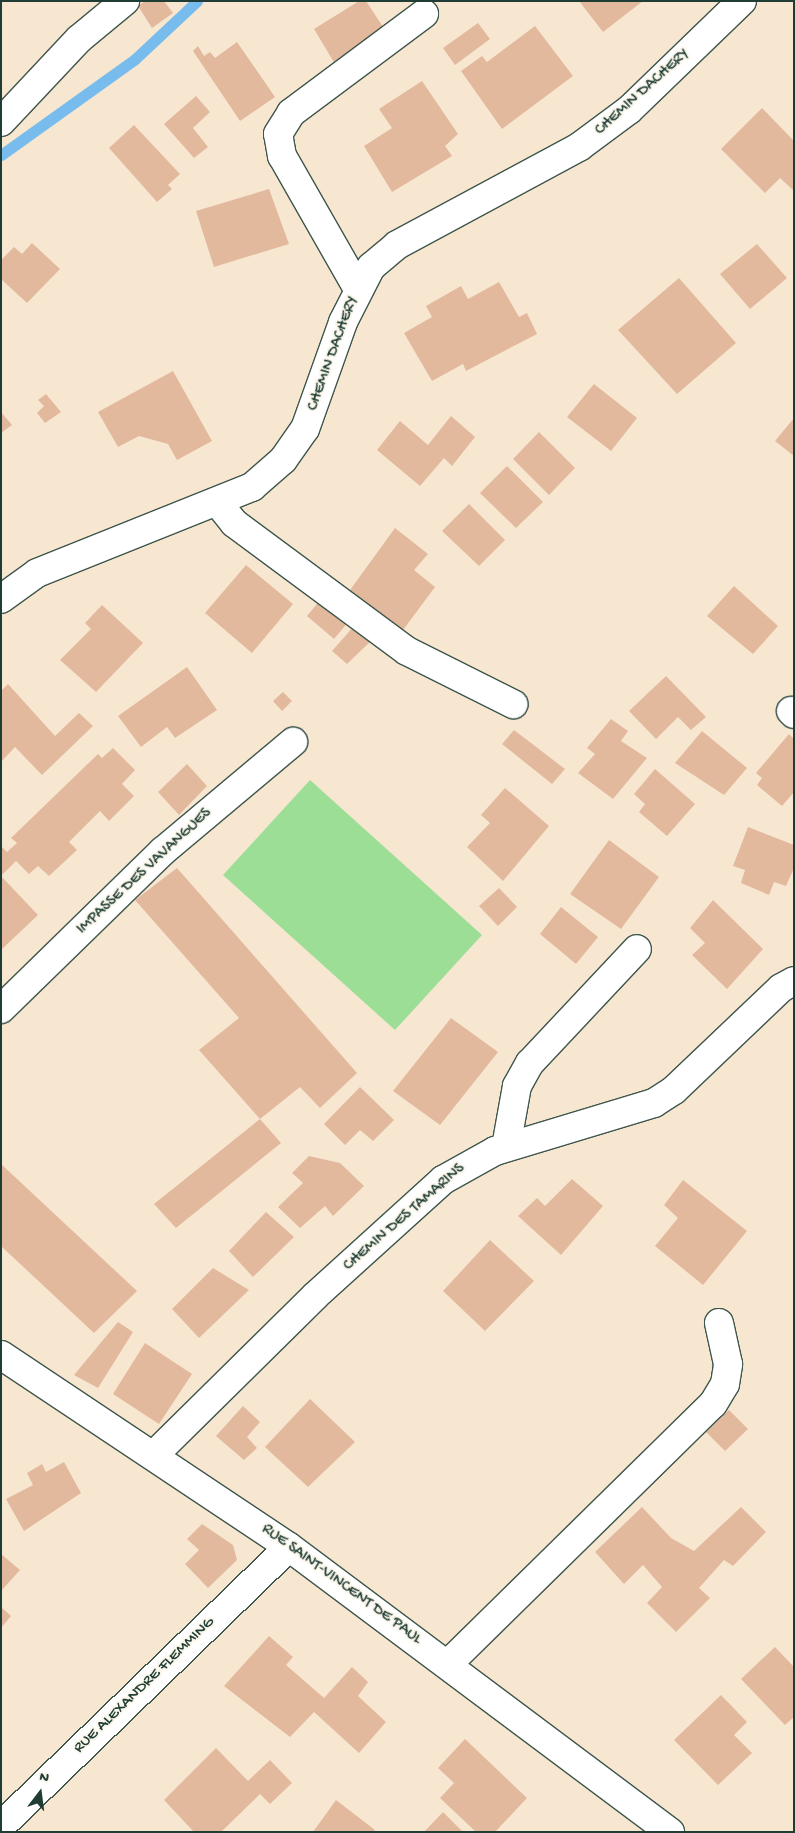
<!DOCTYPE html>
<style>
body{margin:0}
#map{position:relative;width:795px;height:1833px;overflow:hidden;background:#f7e7d1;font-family:"Gochi Hand",sans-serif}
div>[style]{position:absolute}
.green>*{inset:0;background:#9cde96}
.stream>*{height:11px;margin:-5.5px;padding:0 5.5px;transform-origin:5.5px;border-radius:5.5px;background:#78bcee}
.building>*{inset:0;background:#e3b99e}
.roads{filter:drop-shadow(1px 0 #3f564c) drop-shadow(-1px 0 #3f564c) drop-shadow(0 1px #3f564c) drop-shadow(0 -1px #3f564c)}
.minor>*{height:28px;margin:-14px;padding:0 14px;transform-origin:14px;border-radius:14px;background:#fff}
span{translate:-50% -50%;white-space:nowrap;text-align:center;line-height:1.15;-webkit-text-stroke:4px #fbf7ec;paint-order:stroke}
.street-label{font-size:16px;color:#1f3d34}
.frame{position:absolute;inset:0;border:2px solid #1f3d34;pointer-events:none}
.north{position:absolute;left:15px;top:1768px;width:50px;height:50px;-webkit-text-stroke:4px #fbf7ec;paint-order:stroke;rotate:15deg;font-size:14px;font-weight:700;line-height:20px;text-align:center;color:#1f3d34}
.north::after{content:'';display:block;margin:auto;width:18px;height:22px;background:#1f3d34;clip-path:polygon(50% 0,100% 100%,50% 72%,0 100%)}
</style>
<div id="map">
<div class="green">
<i style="clip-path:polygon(310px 780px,482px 935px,395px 1030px,223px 875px)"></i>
</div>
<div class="stream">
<i style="left:1px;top:155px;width:165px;rotate:-35.6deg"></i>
<i style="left:135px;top:59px;width:85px;rotate:-43.1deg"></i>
</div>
<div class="building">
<i style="clip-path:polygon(145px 1px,164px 1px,173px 13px,152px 28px,138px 6px)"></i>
<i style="clip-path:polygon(359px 1px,366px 1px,389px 36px,338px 69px,314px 29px)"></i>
<i style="clip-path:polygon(579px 1px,643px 1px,603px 32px)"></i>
<i style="clip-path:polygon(478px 23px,490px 39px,455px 65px,443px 48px)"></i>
<i style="clip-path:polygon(535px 26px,573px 76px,502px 129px,461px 71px,482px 56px,487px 62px)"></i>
<i style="clip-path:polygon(237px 42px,275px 97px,240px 121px,193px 51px,198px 46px,204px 56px,210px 52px,215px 58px)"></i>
<i style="clip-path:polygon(422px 81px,458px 134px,445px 146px,452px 156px,392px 192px,364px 146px,392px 128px,379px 109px)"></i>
<i style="clip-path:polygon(196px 96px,210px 112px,193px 128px,208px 147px,194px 158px,164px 124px)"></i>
<i style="clip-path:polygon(762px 108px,794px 141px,794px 191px,780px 178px,765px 193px,721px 149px)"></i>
<i style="clip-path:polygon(134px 125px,180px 174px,168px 185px,172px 189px,157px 202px,109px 148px)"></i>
<i style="clip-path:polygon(269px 189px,289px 244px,214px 267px,196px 211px)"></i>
<i style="clip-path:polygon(32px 243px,60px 269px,27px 303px,1px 279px,1px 260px,14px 247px,22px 254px)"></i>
<i style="clip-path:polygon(757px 244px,787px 278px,750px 309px,720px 274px)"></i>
<i style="clip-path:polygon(679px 278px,736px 343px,677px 394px,618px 330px)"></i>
<i style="clip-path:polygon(499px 282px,519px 317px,527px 313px,537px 334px,466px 371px,463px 364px,432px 381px,404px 333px,432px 317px,426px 306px,461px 286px,468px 299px)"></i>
<i style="clip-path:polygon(173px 371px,212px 441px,177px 460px,168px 444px,139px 436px,118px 447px,98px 412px)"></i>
<i style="clip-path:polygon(594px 384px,637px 418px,611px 451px,567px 417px)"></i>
<i style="clip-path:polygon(46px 394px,61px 412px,45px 423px,37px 413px,44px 406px,38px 400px)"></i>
<i style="clip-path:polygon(1px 412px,12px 425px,1px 433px)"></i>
<i style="clip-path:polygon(451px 416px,475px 437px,452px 466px,444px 458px,420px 486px,377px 450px,400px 421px,428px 445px)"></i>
<i style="clip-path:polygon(794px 418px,794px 456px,775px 441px)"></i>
<i style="clip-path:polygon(539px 432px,575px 468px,549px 495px,513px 459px)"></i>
<i style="clip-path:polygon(507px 466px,543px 502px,516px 528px,480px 493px)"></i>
<i style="clip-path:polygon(469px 504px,505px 540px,479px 566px,442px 531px)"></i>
<i style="clip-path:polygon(395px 528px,428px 554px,414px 570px,435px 587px,403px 630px,350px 590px)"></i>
<i style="clip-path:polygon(246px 565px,293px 604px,252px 653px,205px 613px)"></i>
<i style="clip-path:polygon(734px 586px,778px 626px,753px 654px,707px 616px)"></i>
<i style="clip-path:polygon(321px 599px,349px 621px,334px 639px,307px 616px)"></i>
<i style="clip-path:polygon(102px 605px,143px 643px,96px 692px,60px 660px,91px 629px,85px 623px)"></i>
<i style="clip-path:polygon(354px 626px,372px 640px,347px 664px,332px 651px)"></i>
<i style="clip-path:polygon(187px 667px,217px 710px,175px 738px,167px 727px,141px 747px,118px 716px)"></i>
<i style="clip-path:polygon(666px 676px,706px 717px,691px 730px,678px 717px,656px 739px,629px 711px)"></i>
<i style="clip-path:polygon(8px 684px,55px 736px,79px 713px,93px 726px,42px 775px,15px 747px,1px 762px,1px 691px)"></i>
<i style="clip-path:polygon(283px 692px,292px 701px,282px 711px,273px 701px)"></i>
<i style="clip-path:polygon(611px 719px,628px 731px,621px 741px,647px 758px,613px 799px,578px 773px,595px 754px,587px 748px)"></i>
<i style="clip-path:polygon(514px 730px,565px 769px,552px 784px,502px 744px)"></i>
<i style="clip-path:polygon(702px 731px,747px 768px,724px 795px,675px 763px)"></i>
<i style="clip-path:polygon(789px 734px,794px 739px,794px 792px,782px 806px,757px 785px,762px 778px,756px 773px)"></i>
<i style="clip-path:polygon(113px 748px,135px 770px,122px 784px,134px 796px,109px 821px,100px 811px,69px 842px,77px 850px,49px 876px,38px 866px,29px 874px,16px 861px,1px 876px,1px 846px,7px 852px,17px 843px,11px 838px,98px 754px,102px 758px)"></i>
<i style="clip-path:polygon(187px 764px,207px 786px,179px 815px,158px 792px)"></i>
<i style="clip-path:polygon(655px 769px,695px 804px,667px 836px,639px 812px,645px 804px,634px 794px)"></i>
<i style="clip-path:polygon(505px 788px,549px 826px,503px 881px,467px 847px,490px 823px,481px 815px)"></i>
<i style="clip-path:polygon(748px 827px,794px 845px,794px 868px,786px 886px,774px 882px,769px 895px,741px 883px,745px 870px,733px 866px)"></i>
<i style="clip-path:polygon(609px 840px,659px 877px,621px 929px,570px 894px)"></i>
<i style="clip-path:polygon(177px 868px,357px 1073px,320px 1108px,300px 1087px,260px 1119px,281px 1143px,176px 1228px,154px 1204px,260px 1119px,199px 1050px,239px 1018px,135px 900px)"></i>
<i style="clip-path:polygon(1px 876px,38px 915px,1px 950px)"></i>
<i style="clip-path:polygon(499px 888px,517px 907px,498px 926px,479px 906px)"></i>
<i style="clip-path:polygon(713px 900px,763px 949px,727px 989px,692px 955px,705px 943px,690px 928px)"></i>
<i style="clip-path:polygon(561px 907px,598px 937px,576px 964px,540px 934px)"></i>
<i style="clip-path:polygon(451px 1018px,498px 1052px,440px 1125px,393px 1091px)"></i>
<i style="clip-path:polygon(360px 1087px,394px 1120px,373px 1141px,360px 1130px,345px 1145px,324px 1124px)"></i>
<i style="clip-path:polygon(309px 1156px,340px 1163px,364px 1186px,333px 1216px,325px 1206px,300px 1228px,278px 1207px,303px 1183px,292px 1173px)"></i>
<i style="clip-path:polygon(1px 1164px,137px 1291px,94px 1333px,1px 1246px)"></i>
<i style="clip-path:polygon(572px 1179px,603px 1206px,561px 1255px,518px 1216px,537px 1198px,545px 1206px)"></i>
<i style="clip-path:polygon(683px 1180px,747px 1231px,703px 1285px,655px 1246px,678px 1218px,664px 1205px)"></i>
<i style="clip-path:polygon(266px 1212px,294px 1237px,253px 1277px,229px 1251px)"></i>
<i style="clip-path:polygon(490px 1240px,534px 1281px,485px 1331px,443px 1291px)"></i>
<i style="clip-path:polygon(213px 1268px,249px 1290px,199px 1338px,172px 1309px)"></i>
<i style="clip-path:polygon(118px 1322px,133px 1332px,98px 1388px,74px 1375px)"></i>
<i style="clip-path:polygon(145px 1343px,192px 1374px,159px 1424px,113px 1394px)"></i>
<i style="clip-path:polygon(310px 1399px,355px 1442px,308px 1487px,265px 1447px)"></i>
<i style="clip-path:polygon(243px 1406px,260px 1422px,247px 1437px,257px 1448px,244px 1460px,216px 1436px)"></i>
<i style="clip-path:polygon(729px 1410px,748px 1429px,725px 1451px,706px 1432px)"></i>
<i style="clip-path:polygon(64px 1462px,81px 1493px,24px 1531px,6px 1499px,33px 1485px,27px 1473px,42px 1464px,46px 1472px)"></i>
<i style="clip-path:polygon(642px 1507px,671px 1538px,694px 1551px,741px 1507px,766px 1532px,733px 1566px,724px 1560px,699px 1588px,710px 1598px,676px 1632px,647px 1603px,662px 1587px,643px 1565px,624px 1584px,595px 1552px)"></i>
<i style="clip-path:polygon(202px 1524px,233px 1545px,237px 1560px,208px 1588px,185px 1564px,199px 1550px,187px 1539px)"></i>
<i style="clip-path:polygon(1px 1554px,20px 1570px,1px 1591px)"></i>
<i style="clip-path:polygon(1px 1607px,11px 1616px,1px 1628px)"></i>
<i style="clip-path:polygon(269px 1636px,293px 1657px,286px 1665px,324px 1698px,352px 1667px,368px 1682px,358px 1696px,386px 1722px,359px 1753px,314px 1712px,290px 1737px,224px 1686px)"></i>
<i style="clip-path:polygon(775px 1647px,794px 1667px,794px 1717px,785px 1725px,741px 1679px)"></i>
<i style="clip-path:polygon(721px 1695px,747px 1722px,734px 1735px,752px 1753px,718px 1785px,674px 1740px)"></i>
<i style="clip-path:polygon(465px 1739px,527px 1798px,495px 1832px,476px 1832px,440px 1798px,454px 1783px,438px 1768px)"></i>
<i style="clip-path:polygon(216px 1748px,248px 1781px,270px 1760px,292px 1783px,270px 1804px,260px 1794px,221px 1832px,194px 1832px,164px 1800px)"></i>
<i style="clip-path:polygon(336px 1800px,375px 1830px,373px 1832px,313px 1832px)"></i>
<i style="clip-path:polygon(443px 1812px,463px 1832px,424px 1832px)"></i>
</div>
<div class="roads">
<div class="minor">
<i style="left:1px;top:122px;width:114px;rotate:-46.8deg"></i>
<i style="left:79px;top:39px;width:60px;rotate:-39.6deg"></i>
<i style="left:358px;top:289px;width:153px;rotate:-119.7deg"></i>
<i style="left:282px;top:156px;width:22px;rotate:-100deg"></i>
<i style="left:278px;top:134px;width:25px;rotate:-58deg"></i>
<i style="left:291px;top:113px;width:166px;rotate:-36.7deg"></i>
<i style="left:218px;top:503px;width:26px;rotate:51deg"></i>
<i style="left:234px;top:523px;width:215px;rotate:36.5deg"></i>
<i style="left:407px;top:651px;width:119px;rotate:26.6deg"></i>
<i style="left:1px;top:599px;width:44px;rotate:-35.8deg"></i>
<i style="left:37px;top:573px;width:232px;rotate:-21.8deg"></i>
<i style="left:252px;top:487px;width:41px;rotate:-41.1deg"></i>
<i style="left:283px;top:460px;width:38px;rotate:-55deg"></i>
<i style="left:305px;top:429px;width:114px;rotate:-70.4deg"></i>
<i style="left:343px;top:322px;width:62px;rotate:-63deg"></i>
<i style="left:371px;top:267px;width:34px;rotate:-40deg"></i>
<i style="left:397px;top:245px;width:207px;rotate:-28.3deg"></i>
<i style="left:579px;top:147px;width:62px;rotate:-36.5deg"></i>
<i style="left:629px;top:110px;width:157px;rotate:-44deg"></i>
<i style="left:791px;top:711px;width:4px;rotate:45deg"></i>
<i style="left:1px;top:1009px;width:226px;rotate:-44.3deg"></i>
<i style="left:163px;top:851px;width:170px;rotate:-40deg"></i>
<i style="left:506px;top:1147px;width:62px;rotate:-79.8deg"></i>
<i style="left:517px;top:1086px;width:26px;rotate:-61deg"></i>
<i style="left:530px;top:1063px;width:156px;rotate:-46.8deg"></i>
<i style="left:1px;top:1355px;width:346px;rotate:33.7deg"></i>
<i style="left:289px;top:1547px;width:476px;rotate:36.8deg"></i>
<i style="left:154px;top:1455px;width:226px;rotate:-44.6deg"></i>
<i style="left:315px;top:1296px;width:173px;rotate:-42.2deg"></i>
<i style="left:443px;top:1180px;width:60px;rotate:-29.1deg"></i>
<i style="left:495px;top:1151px;width:166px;rotate:-16.8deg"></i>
<i style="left:654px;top:1103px;width:24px;rotate:-33deg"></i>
<i style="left:674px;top:1090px;width:148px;rotate:-43.6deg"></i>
<i style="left:781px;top:988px;width:15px;rotate:-28deg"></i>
<i style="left:449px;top:1663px;width:370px;rotate:-44.5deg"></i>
<i style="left:713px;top:1404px;width:23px;rotate:-59deg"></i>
<i style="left:725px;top:1384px;width:20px;rotate:-81deg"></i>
<i style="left:728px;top:1364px;width:42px;rotate:-102.4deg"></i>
<i style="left:1px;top:1826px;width:401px;rotate:-44.1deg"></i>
</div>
</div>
<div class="street-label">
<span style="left:643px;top:93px;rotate:-42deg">CHEMIN DACHERY</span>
<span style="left:334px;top:354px;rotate:-70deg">CHEMIN DACHERY</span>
<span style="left:145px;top:872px;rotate:-43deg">IMPASSE DES VAVANGUES</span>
<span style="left:405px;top:1218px;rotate:-41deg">CHEMIN DES TAMARINS</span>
<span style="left:341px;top:1585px;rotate:36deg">RUE SAINT-VINCENT DE PAUL</span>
<span style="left:145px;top:1686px;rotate:-44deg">RUE ALEXANDRE FLEMMING</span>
</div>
<div class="frame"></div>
<div class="north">N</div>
</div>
